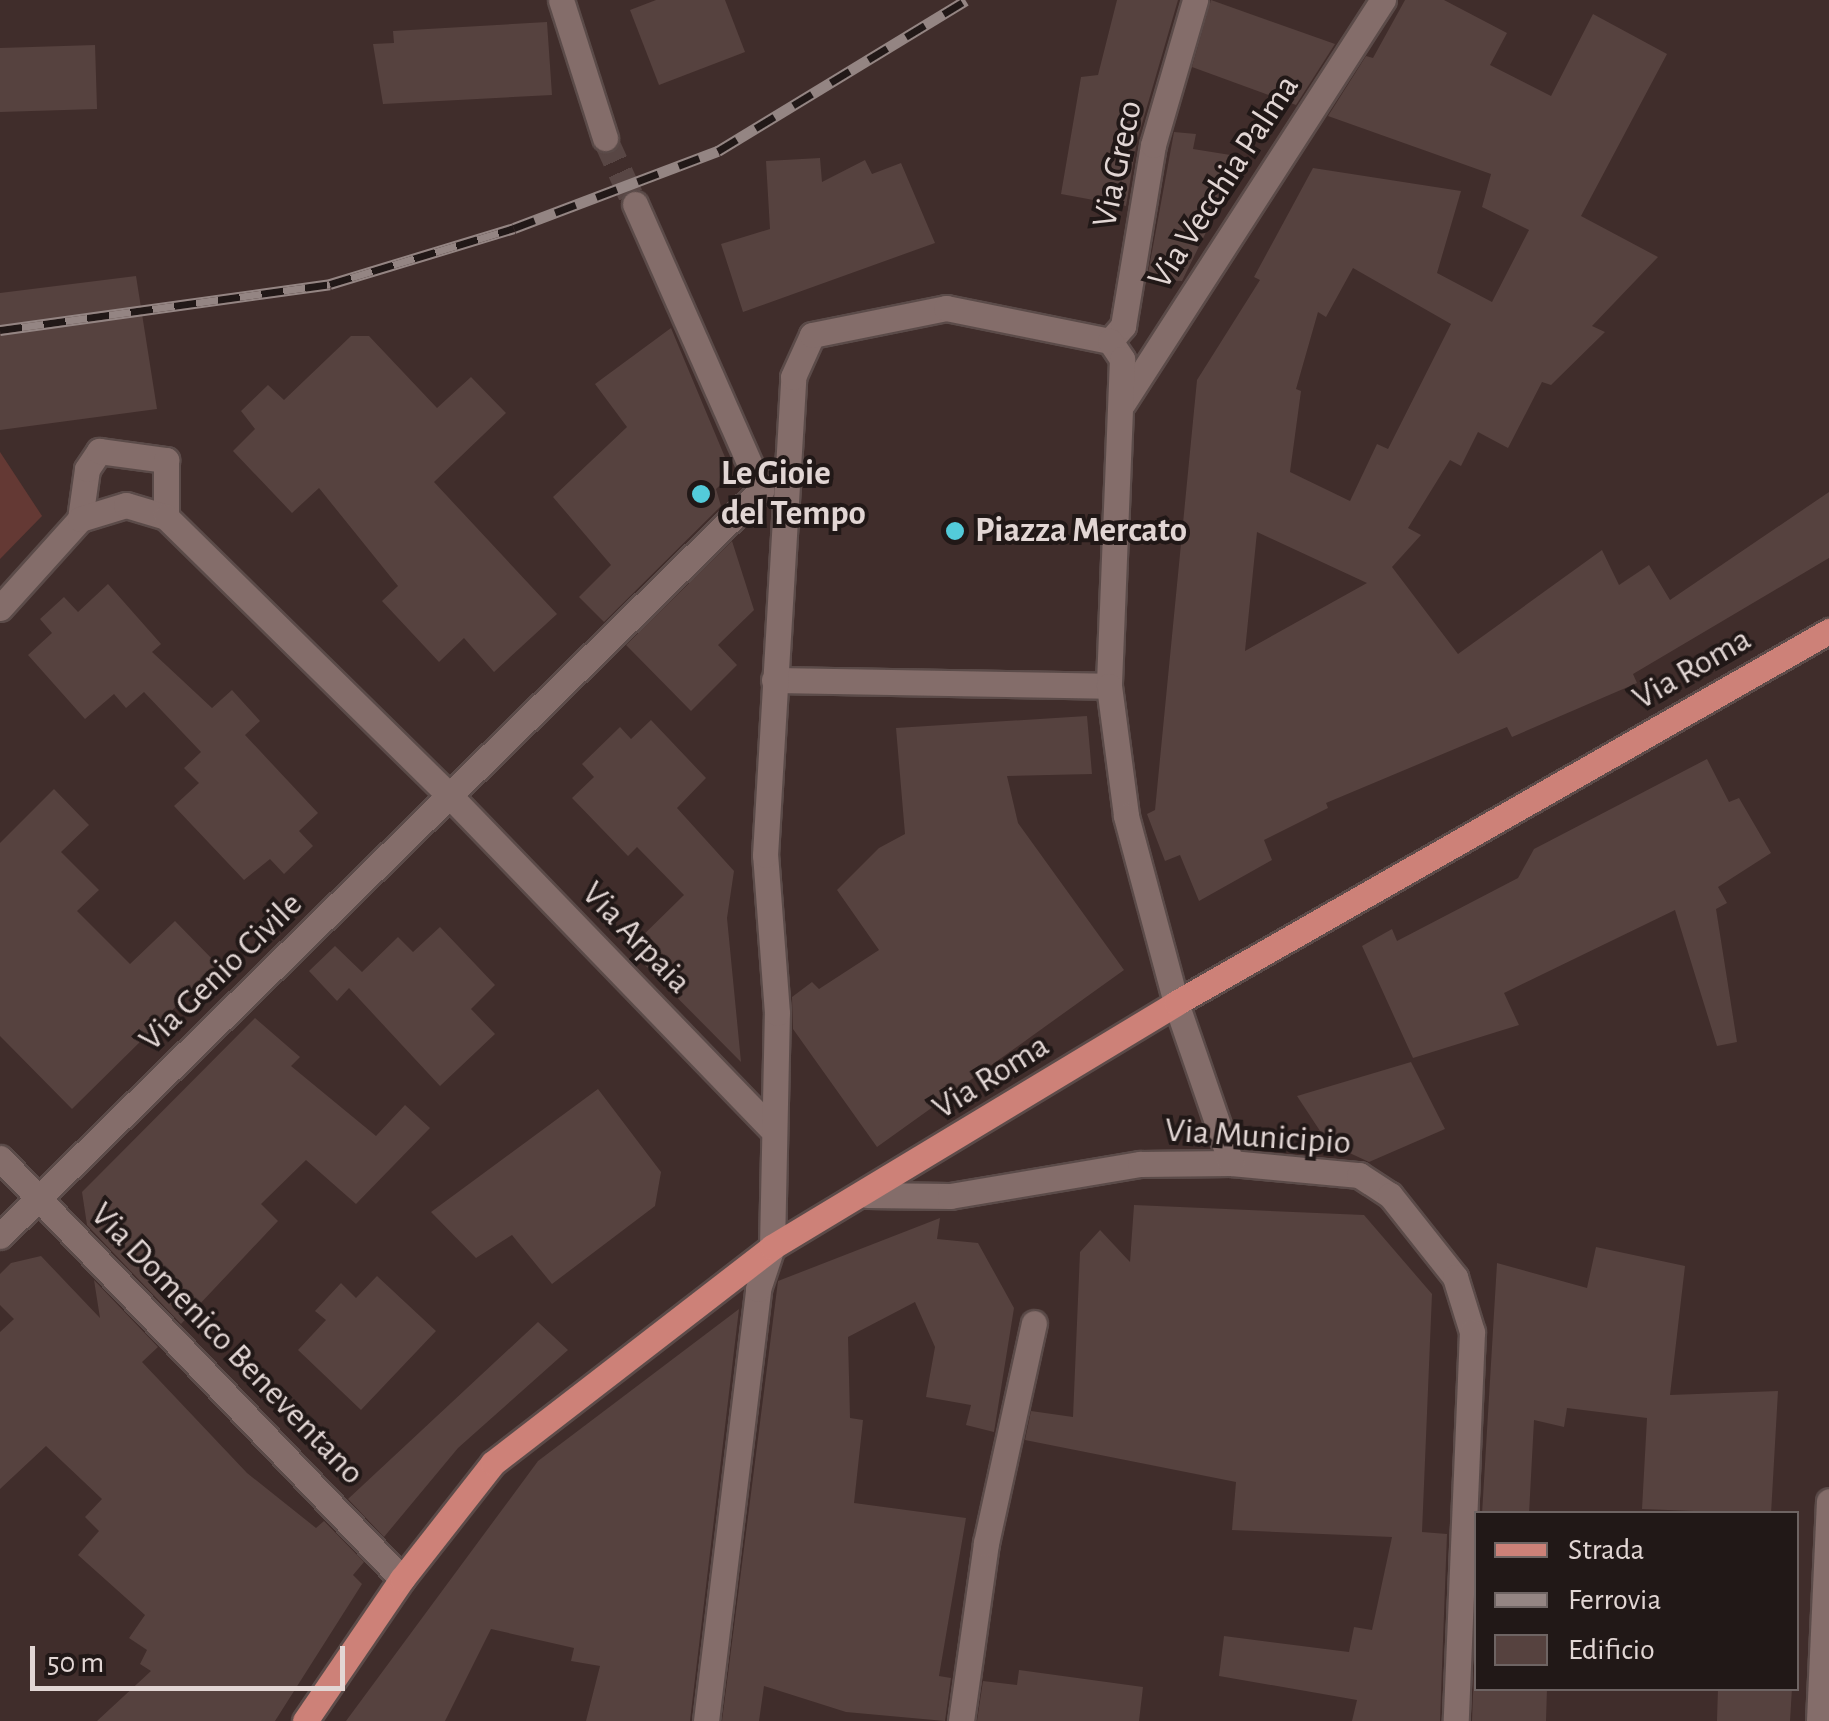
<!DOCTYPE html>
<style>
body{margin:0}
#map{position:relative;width:1829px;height:1721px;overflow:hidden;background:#402d2b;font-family:"Alegreya Sans",sans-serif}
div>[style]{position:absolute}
.green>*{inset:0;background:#643934}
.building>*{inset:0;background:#56423f}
.minor-tunnel>*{height:25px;margin-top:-12.5px;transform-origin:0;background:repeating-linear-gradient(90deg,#584644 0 25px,transparent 0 37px)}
.roads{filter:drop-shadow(2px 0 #5b4b49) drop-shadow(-2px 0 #5b4b49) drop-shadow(0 2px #5b4b49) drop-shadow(0 -2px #5b4b49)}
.minor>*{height:25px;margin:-12.5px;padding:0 12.5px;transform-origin:12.5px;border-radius:12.5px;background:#846d6a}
.major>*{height:25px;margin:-12.5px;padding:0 12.5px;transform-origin:12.5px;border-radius:12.5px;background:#cd8178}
.rail>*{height:11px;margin-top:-5.5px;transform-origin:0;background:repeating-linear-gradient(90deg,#211817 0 22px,#948583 0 44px);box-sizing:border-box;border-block:2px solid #948583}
.dots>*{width:28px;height:28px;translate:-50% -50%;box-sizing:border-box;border:5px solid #211817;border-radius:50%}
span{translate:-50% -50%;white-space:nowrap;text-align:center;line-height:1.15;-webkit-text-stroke:8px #211817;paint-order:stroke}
.street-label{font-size:35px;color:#e2d6d4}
.poi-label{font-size:35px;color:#e2d6d4;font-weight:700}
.left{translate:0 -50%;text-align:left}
.legend{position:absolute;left:1474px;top:1511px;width:325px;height:180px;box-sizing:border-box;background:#211817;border:2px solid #6e6463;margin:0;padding:12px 18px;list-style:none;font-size:30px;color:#e2d6d4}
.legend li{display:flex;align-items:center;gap:20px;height:50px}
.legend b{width:50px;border:2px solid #6e6463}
.scale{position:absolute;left:30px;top:1646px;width:315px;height:45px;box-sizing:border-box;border:5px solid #e2d6d4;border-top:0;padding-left:12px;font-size:30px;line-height:35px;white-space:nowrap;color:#e2d6d4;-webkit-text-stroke:8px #211817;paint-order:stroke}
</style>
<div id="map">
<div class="green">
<i style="clip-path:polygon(0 452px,42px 516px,0 559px)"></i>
</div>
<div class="building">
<i style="clip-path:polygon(656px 0,725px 0,745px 52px,659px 85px,630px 10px)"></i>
<i style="clip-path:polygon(1117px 0,1178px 0,1137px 141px,1126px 206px,1061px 194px,1081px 77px,1098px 75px)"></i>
<i style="clip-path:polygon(1211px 0,1335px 44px,1296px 105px,1192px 67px)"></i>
<i style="clip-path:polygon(evenodd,1405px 0,1444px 0,1507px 33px,1490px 65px,1551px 96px,1593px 14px,1667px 54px,1581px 216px,1658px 257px,1592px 326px,1605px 332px,1551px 385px,1542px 382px,1508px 448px,1478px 432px,1461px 466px,1450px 460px,1408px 528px,1421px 535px,1392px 567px,1458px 654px,1602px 550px,1619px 585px,1649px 565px,1670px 600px,1829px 492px,1829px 558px,1633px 674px,1637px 683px,1512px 737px,1507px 727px,1326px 803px,1328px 808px,1264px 840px,1272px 860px,1199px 901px,1180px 855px,1165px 861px,1147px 814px,1155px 810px,1197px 380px,1260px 280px,1254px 277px,1313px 168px,1461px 191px,1437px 273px,1492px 302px,1529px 230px,1482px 207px,1491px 174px,1328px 116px,1366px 56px,1373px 58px,1405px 0,1353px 268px,1451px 324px,1388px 449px,1377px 444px,1350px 501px,1290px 472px,1301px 391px,1296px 389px,1318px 312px,1326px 317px,1353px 268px,1405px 0,1257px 532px,1367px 583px,1245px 651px,1257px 532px)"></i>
<i style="clip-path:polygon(547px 22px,552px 95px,383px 104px,373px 44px,394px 43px,393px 31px)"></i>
<i style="clip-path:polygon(95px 45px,97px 109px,0 112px,0 48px)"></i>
<i style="clip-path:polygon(1174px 132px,1196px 134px,1193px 149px,1243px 157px,1182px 281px,1147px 279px)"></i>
<i style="clip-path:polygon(820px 158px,822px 182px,865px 160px,872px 174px,901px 163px,935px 243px,743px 312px,721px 244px,770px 229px,766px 161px)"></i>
<i style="clip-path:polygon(136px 276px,157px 409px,0 430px,0 293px)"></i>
<i style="clip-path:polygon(671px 328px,732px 474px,716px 489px,721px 506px,604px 622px,579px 597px,611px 565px,553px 497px,627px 427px,595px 384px)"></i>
<i style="clip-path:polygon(351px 336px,369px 336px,437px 408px,471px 377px,506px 413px,434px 482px,557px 614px,494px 672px,464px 638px,439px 662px,382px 601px,398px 586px,319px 488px,292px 513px,233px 451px,255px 429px,241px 411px,268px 385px,284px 400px)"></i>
<i style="clip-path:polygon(732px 541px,754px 610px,718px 645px,737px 665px,691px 711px,626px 645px)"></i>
<i style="clip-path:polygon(108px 584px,161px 644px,152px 652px,212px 708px,232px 690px,260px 721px,245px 735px,318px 813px,299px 831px,313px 846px,284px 874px,270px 859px,244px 880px,174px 806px,199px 783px,184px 768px,201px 752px,144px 692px,126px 708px,114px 694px,85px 719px,28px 655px,52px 633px,40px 619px,64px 597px,78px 612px)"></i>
<i style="clip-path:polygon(1087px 716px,1092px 774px,1007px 776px,1018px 823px,1124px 970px,877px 1147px,793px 1029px,792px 997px,812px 982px,819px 989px,879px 950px,837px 890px,879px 848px,905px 834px,896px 728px)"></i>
<i style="clip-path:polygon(651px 720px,706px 778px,677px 808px,734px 871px,727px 918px,741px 1062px,629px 949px,684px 895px,637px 847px,628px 856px,572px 798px,594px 777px,582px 764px,620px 727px,631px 739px)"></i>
<i style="clip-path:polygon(1707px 759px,1729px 802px,1739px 798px,1771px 853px,1718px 887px,1727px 903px,1716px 909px,1737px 1042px,1717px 1046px,1675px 910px,1504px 993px,1519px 1025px,1413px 1058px,1362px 946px,1392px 929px,1397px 941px,1518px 878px,1534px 849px)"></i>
<i style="clip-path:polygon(54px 789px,89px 825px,61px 852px,99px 890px,77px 911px,130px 964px,175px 921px,218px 965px,72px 1109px,0 1036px,0 843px)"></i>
<i style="clip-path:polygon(440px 927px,495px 985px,471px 1009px,495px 1034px,440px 1086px,349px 988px,337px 1001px,309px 971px,335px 946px,362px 972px,398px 937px,413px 952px)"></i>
<i style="clip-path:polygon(255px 1018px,300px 1057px,291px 1066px,376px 1136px,405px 1105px,430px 1128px,356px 1204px,306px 1160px,261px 1204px,278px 1221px,181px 1324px,87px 1225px,82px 1192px)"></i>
<i style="clip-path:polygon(1411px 1062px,1445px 1129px,1369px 1162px,1328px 1143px,1297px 1096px)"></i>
<i style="clip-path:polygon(598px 1089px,661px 1172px,655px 1206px,552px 1284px,512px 1235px,476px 1258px,431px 1212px)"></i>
<i style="clip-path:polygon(1134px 1205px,1364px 1215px,1432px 1294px,1422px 1532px,1447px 1534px,1440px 1721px,1352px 1721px,1357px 1700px,1219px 1676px,1224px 1636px,1349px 1652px,1354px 1627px,1372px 1630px,1392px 1537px,1232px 1530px,1236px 1482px,1025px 1440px,1031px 1411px,1073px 1417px,1080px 1252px,1100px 1230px,1130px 1262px)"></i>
<i style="clip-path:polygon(940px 1218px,937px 1239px,978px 1243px,1014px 1308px,994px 1432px,966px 1425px,971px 1405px,926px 1397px,935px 1347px,915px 1302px,848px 1337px,850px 1418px,863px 1420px,854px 1503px,966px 1518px,939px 1676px,951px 1678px,945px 1721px,846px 1712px,764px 1686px,759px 1721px,722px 1721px,778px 1281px)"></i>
<i style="clip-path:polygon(1596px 1247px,1685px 1266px,1670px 1395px,1778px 1391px,1771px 1514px,1642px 1509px,1647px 1418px,1567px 1408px,1564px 1427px,1534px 1420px,1529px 1514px,1482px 1514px,1497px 1263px,1587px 1288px)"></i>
<i style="clip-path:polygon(41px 1256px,100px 1318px,94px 1280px,158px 1347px,142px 1362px,247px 1473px,316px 1528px,324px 1521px,364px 1562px,353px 1575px,362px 1584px,275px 1721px,97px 1721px,151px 1671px,140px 1664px,147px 1650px,129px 1638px,145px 1615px,78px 1555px,99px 1531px,85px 1517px,102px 1499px,46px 1446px,0 1489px,0 1332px,14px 1319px,0 1305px,0 1274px,11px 1263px)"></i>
<i style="clip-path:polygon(377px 1276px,436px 1331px,361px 1410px,298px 1350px,326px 1320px,315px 1311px,341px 1283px,356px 1298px)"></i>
<i style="clip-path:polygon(739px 1309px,690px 1721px,586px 1721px,600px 1666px,571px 1661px,574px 1648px,491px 1629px,445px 1721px,346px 1721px,538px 1461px)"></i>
<i style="clip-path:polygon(538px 1322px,568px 1350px,458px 1448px,384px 1537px,348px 1499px)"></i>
<i style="clip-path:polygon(1476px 1618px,1476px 1688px,1547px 1688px,1546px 1721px,1472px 1721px)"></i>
<i style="clip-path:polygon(1019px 1670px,1143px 1687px,1139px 1721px,977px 1721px,983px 1681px,1017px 1685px)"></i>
<i style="clip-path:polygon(1718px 1688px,1792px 1688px,1790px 1721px,1717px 1721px)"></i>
</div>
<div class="minor-tunnel">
<i style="left:605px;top:138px;width:72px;rotate:65.6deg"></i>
</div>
<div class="roads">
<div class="minor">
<i style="left:561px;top:0;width:145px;rotate:72.3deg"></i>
<i style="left:635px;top:204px;width:313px;rotate:66.2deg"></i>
<i style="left:1110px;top:341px;width:20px;rotate:-49deg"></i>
<i style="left:1123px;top:326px;width:183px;rotate:-80.6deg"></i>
<i style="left:1153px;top:145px;width:151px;rotate:-73.8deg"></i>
<i style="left:1123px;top:403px;width:480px;rotate:-57.2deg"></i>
<i style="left:80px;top:519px;width:50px;rotate:-82deg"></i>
<i style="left:87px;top:469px;width:22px;rotate:-56deg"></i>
<i style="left:99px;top:451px;width:68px;rotate:7.7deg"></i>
<i style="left:166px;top:460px;width:57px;rotate:90deg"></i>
<i style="left:0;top:608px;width:120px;rotate:-48deg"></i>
<i style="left:80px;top:519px;width:48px;rotate:-16.9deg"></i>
<i style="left:126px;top:505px;width:42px;rotate:16.7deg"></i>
<i style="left:166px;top:517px;width:400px;rotate:44.5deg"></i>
<i style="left:451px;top:797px;width:459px;rotate:46deg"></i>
<i style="left:774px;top:680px;width:335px;rotate:1deg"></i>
<i style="left:0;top:1158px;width:582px;rotate:46.32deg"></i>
<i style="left:867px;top:1195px;width:83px;rotate:0.7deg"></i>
<i style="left:950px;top:1196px;width:193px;rotate:-9.6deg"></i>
<i style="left:1140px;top:1164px;width:91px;rotate:-0.6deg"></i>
<i style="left:1231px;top:1163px;width:129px;rotate:5.4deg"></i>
<i style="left:1359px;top:1175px;width:37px;rotate:33deg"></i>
<i style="left:1390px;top:1195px;width:105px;rotate:51.6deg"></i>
<i style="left:1455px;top:1277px;width:58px;rotate:72.8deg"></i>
<i style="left:1472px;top:1332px;width:389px;rotate:92.4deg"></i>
<i style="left:0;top:1236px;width:1066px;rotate:-44.43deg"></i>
<i style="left:706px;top:1721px;width:435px;rotate:-83.1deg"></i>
<i style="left:758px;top:1289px;width:44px;rotate:-71.6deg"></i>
<i style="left:772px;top:1247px;width:234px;rotate:-88.8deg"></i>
<i style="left:777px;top:1013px;width:158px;rotate:-94.3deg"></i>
<i style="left:765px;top:855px;width:479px;rotate:-86.6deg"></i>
<i style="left:793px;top:377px;width:46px;rotate:-65.7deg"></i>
<i style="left:812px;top:335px;width:137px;rotate:-11.4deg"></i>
<i style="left:946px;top:308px;width:167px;rotate:11.4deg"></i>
<i style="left:1110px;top:341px;width:22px;rotate:56deg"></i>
<i style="left:1122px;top:359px;width:327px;rotate:92.3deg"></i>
<i style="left:1109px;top:686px;width:131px;rotate:82.5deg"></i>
<i style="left:1126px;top:816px;width:194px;rotate:75deg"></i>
<i style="left:1176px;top:1003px;width:169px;rotate:71deg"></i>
<i style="left:961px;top:1721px;width:180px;rotate:-82deg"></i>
<i style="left:986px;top:1543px;width:225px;rotate:-77.7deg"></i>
<i style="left:1819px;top:1721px;width:220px;rotate:-87.4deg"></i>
</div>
<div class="major">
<i style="left:305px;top:1721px;width:172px;rotate:-55.7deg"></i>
<i style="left:402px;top:1579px;width:147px;rotate:-51.9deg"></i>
<i style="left:493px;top:1463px;width:353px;rotate:-37.7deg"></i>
<i style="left:772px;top:1247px;width:472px;rotate:-31.1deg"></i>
<i style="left:1176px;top:1003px;width:752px;rotate:-29.67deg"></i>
</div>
</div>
<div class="rail">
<i style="left:0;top:330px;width:333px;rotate:-7.9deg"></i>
<i style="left:330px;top:284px;width:192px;rotate:-16.9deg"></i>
<i style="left:514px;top:228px;width:218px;rotate:-20.7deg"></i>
<i style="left:718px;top:151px;width:290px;rotate:-31.3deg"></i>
</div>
<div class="dots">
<i style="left:701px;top:494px;background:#53cbda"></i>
<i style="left:955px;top:531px;background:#53cbda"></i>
</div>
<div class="street-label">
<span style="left:1118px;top:164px;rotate:-78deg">Via Greco</span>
<span style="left:1224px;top:182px;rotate:-57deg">Via Vecchia Palma</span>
<span style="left:1692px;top:669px;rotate:-30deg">Via Roma</span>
<span style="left:636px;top:938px;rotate:46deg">Via Arpaia</span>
<span style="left:221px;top:972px;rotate:-44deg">Via Genio Civile</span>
<span style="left:991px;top:1077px;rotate:-32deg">Via Roma</span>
<span style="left:1258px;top:1137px;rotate:4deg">Via Municipio</span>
<span style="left:227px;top:1344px;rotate:46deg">Via Domenico Beneventano</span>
</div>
<div class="poi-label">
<span class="left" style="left:721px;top:494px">Le Gioie<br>del Tempo</span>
<span class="left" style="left:975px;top:531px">Piazza Mercato</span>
</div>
<ul class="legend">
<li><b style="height:12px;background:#cd8178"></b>Strada</li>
<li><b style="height:12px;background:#948583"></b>Ferrovia</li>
<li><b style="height:28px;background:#56423f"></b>Edificio</li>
</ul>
<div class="scale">50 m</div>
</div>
